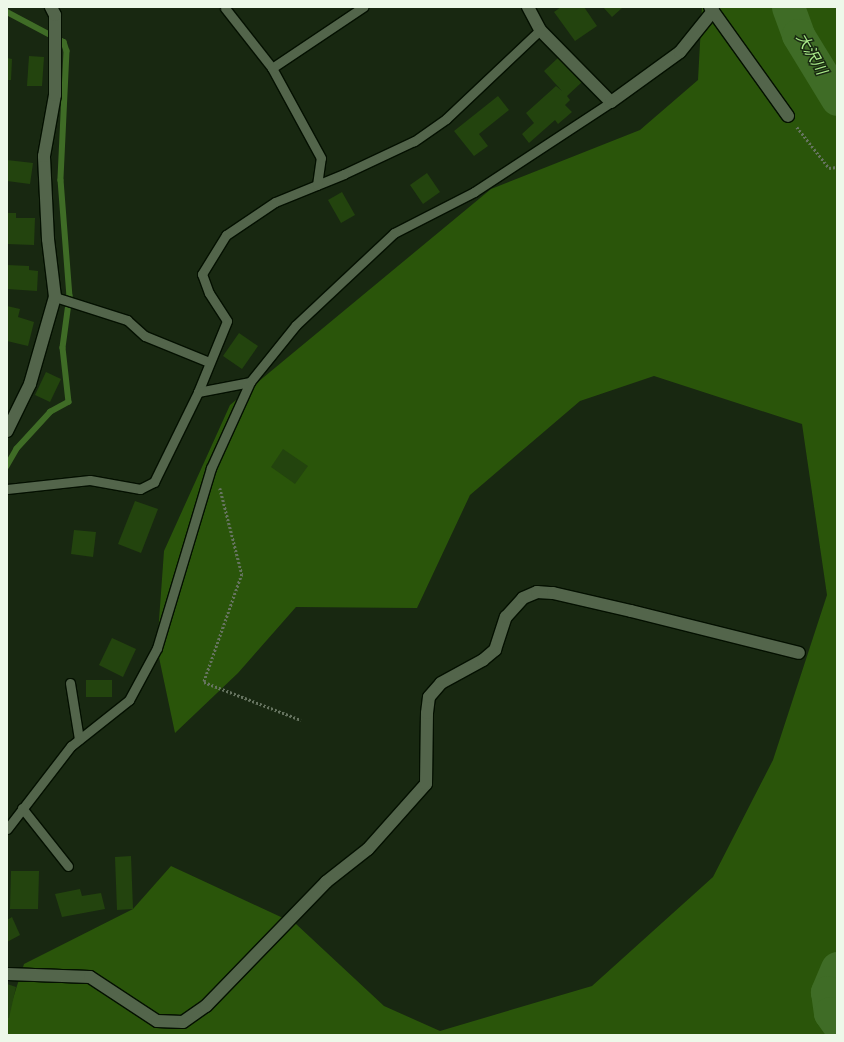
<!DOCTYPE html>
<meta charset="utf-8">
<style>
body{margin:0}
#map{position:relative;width:844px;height:1042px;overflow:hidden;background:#182811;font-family:"Fira Sans Condensed","Noto Sans JP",sans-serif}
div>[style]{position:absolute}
.forest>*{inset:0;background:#2a550a}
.stream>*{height:5.5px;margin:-2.75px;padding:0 2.75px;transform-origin:2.75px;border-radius:2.75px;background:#3f6c26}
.river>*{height:33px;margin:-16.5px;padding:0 16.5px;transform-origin:16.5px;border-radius:16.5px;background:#3f6c26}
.building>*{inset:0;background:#23440e}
.path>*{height:2.5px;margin-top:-1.25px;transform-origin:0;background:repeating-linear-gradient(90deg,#667460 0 2px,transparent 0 4px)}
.roads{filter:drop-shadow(1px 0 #041000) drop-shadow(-1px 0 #041000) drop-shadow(0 1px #041000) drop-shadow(0 -1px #041000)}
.lane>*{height:9px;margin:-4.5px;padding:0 4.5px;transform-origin:4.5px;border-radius:4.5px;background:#53654b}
.street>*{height:12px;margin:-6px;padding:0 6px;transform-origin:6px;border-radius:6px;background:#53654b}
span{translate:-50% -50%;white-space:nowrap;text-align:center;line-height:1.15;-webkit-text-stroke:3px #182811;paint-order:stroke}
.water-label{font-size:15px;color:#abeb8b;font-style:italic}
.frame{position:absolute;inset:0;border:8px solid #edf8e9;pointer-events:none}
</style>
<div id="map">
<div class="forest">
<i style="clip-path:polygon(702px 7px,837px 7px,837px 1035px,7px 1035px,7px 1017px,24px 964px,133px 909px,171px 866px,296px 924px,384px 1006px,440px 1031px,592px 986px,713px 877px,773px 760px,827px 595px,802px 424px,654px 376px,580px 401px,470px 495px,417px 608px,296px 607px,238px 673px,175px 733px,157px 648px,164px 551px,230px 405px,491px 189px,640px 130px,698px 80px)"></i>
</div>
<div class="stream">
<i style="left:7px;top:12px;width:64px;rotate:27.8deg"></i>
<i style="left:64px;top:42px;width:9px;rotate:72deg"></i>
<i style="left:67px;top:51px;width:129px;rotate:92.7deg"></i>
<i style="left:61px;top:180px;width:116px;rotate:85.6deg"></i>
<i style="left:70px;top:296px;width:52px;rotate:97.7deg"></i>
<i style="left:63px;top:348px;width:54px;rotate:83.7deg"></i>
<i style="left:69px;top:402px;width:21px;rotate:151deg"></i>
<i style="left:51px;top:412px;width:50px;rotate:132.6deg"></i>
<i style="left:17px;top:449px;width:20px;rotate:120deg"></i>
</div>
<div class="river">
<i style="left:788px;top:7px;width:30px;rotate:70deg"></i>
<i style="left:798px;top:35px;width:75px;rotate:58.6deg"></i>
<i style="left:837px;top:968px;width:26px;rotate:113deg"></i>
<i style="left:827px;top:992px;width:21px;rotate:82deg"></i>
<i style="left:830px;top:1013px;width:12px;rotate:55deg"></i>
</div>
<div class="building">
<i style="clip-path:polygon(561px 7px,584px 7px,597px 26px,575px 41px,554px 12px)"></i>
<i style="clip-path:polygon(603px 7px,621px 7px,622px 8px,612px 17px)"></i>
<i style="clip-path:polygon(29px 56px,44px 57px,42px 86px,27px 86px)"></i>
<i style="clip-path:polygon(559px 57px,582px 82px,567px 96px,570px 100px,565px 105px,572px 112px,558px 124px,555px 120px,529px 143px,522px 134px,534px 123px,526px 113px,556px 86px,562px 91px,544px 71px)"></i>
<i style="clip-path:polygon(7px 58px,12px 59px,11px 80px,7px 80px)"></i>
<i style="clip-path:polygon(498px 96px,509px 110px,479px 134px,488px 146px,474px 156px,454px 131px)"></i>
<i style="clip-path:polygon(7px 160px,33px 163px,30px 184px,7px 181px)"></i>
<i style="clip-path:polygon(427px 173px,440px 192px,423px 204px,410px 185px)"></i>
<i style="clip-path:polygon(342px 192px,355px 215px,341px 223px,328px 200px)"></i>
<i style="clip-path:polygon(7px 213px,16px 213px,16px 218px,35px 218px,34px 245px,7px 244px)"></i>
<i style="clip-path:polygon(7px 265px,29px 266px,29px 270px,38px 271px,37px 291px,7px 289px)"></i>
<i style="clip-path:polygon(7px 306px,20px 309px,18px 317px,34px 322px,28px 346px,7px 341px)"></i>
<i style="clip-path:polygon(239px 333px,258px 346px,242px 369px,223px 356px)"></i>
<i style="clip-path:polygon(46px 372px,61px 379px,50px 402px,35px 395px)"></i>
<i style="clip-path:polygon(283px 449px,308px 466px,295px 484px,271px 467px)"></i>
<i style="clip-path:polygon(135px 501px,158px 509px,141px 553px,118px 544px)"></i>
<i style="clip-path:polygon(74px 530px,96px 532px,93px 557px,71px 554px)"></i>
<i style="clip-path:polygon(112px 638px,136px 649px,123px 677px,99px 665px)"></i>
<i style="clip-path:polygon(86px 680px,112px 680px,112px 697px,86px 697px)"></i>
<i style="clip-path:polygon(131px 856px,133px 909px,117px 910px,115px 857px)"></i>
<i style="clip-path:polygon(11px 871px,39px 871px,38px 909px,10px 909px)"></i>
<i style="clip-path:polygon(80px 889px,82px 896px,101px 893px,105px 909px,62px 917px,55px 894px)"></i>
<i style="clip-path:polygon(12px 917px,20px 935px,7px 942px,7px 920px)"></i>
<i style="clip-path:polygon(7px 984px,16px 987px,9px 1018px,7px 1018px)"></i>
</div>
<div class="path">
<i style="left:797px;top:127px;width:52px;rotate:52deg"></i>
<i style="left:829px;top:168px;width:8px;rotate:-7deg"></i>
<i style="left:220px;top:488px;width:89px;rotate:75.7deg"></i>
<i style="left:242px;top:574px;width:114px;rotate:109.4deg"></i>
<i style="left:204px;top:682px;width:104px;rotate:21.4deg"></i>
</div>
<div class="roads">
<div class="lane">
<i style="left:225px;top:8px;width:76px;rotate:51.9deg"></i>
<i style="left:540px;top:30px;width:129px;rotate:136.6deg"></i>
<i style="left:446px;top:119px;width:39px;rotate:145deg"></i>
<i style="left:414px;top:141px;width:77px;rotate:154.8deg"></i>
<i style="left:344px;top:174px;width:74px;rotate:157.9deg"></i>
<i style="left:275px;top:202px;width:59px;rotate:146deg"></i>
<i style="left:226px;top:235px;width:46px;rotate:121.6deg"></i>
<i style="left:202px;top:274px;width:20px;rotate:70deg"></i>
<i style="left:209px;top:293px;width:33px;rotate:57deg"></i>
<i style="left:227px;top:321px;width:77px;rotate:112.2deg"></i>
<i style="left:198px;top:392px;width:53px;rotate:-10.9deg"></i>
<i style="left:250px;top:382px;width:73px;rotate:-51.1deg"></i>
<i style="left:296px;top:325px;width:134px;rotate:-43.2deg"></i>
<i style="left:394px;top:233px;width:90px;rotate:-27.1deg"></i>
<i style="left:474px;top:192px;width:164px;rotate:-33.3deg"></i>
<i style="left:317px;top:185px;width:27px;rotate:-82deg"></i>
<i style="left:321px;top:158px;width:102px;rotate:-118.6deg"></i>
<i style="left:272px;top:68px;width:110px;rotate:-33.8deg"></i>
<i style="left:55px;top:297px;width:76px;rotate:17.7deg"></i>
<i style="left:127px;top:320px;width:24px;rotate:42deg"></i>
<i style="left:145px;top:336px;width:69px;rotate:22.1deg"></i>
<i style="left:7px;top:489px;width:83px;rotate:-6.2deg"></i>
<i style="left:90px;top:480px;width:51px;rotate:10.2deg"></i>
<i style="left:140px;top:489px;width:16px;rotate:-27deg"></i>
<i style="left:154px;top:482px;width:100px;rotate:-63.9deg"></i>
<i style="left:70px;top:683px;width:57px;rotate:80.9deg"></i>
<i style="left:22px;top:808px;width:74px;rotate:51.6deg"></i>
<i style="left:7px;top:829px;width:105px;rotate:-52.4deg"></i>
<i style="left:71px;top:746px;width:74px;rotate:-38.4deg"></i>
<i style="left:129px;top:700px;width:59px;rotate:-61.7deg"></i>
<i style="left:157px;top:648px;width:188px;rotate:-73.3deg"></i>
<i style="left:211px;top:468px;width:94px;rotate:-65.6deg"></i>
</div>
<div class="street">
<i style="left:528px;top:7px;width:26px;rotate:62deg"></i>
<i style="left:540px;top:30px;width:101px;rotate:45.4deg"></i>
<i style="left:611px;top:102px;width:85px;rotate:-35.9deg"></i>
<i style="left:680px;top:52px;width:53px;rotate:-51.2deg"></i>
<i style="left:710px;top:7px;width:134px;rotate:54.4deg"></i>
<i style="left:7px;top:431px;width:52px;rotate:-63.9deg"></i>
<i style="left:30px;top:384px;width:91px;rotate:-74deg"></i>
<i style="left:55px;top:297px;width:58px;rotate:-96.9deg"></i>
<i style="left:48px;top:239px;width:83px;rotate:-92.8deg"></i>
<i style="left:44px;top:156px;width:62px;rotate:-79.8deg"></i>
<i style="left:55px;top:95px;width:80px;rotate:-90deg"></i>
<i style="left:55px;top:15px;width:9px;rotate:-117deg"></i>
<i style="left:7px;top:974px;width:83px;rotate:2.1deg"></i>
<i style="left:90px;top:977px;width:80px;rotate:33.3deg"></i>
<i style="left:157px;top:1021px;width:26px;rotate:2deg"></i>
<i style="left:183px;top:1022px;width:28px;rotate:-35deg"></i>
<i style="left:206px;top:1006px;width:173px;rotate:-45.9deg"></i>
<i style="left:326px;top:882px;width:53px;rotate:-38.2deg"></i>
<i style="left:368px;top:849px;width:87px;rotate:-48.3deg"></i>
<i style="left:426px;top:784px;width:71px;rotate:-89.2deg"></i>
<i style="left:427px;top:713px;width:16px;rotate:-83deg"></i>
<i style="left:429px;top:697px;width:18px;rotate:-49deg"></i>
<i style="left:441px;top:683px;width:48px;rotate:-28.7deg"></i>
<i style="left:483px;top:660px;width:16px;rotate:-40deg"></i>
<i style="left:495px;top:650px;width:35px;rotate:-72deg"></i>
<i style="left:506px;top:617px;width:25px;rotate:-48deg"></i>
<i style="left:523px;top:598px;width:15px;rotate:-23deg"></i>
<i style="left:537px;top:592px;width:16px;rotate:4deg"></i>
<i style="left:553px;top:593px;width:80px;rotate:13deg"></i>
<i style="left:631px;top:611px;width:173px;rotate:14deg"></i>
</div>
</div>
<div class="water-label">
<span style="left:811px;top:54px;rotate:60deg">大沢川</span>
</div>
<div class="frame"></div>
</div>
